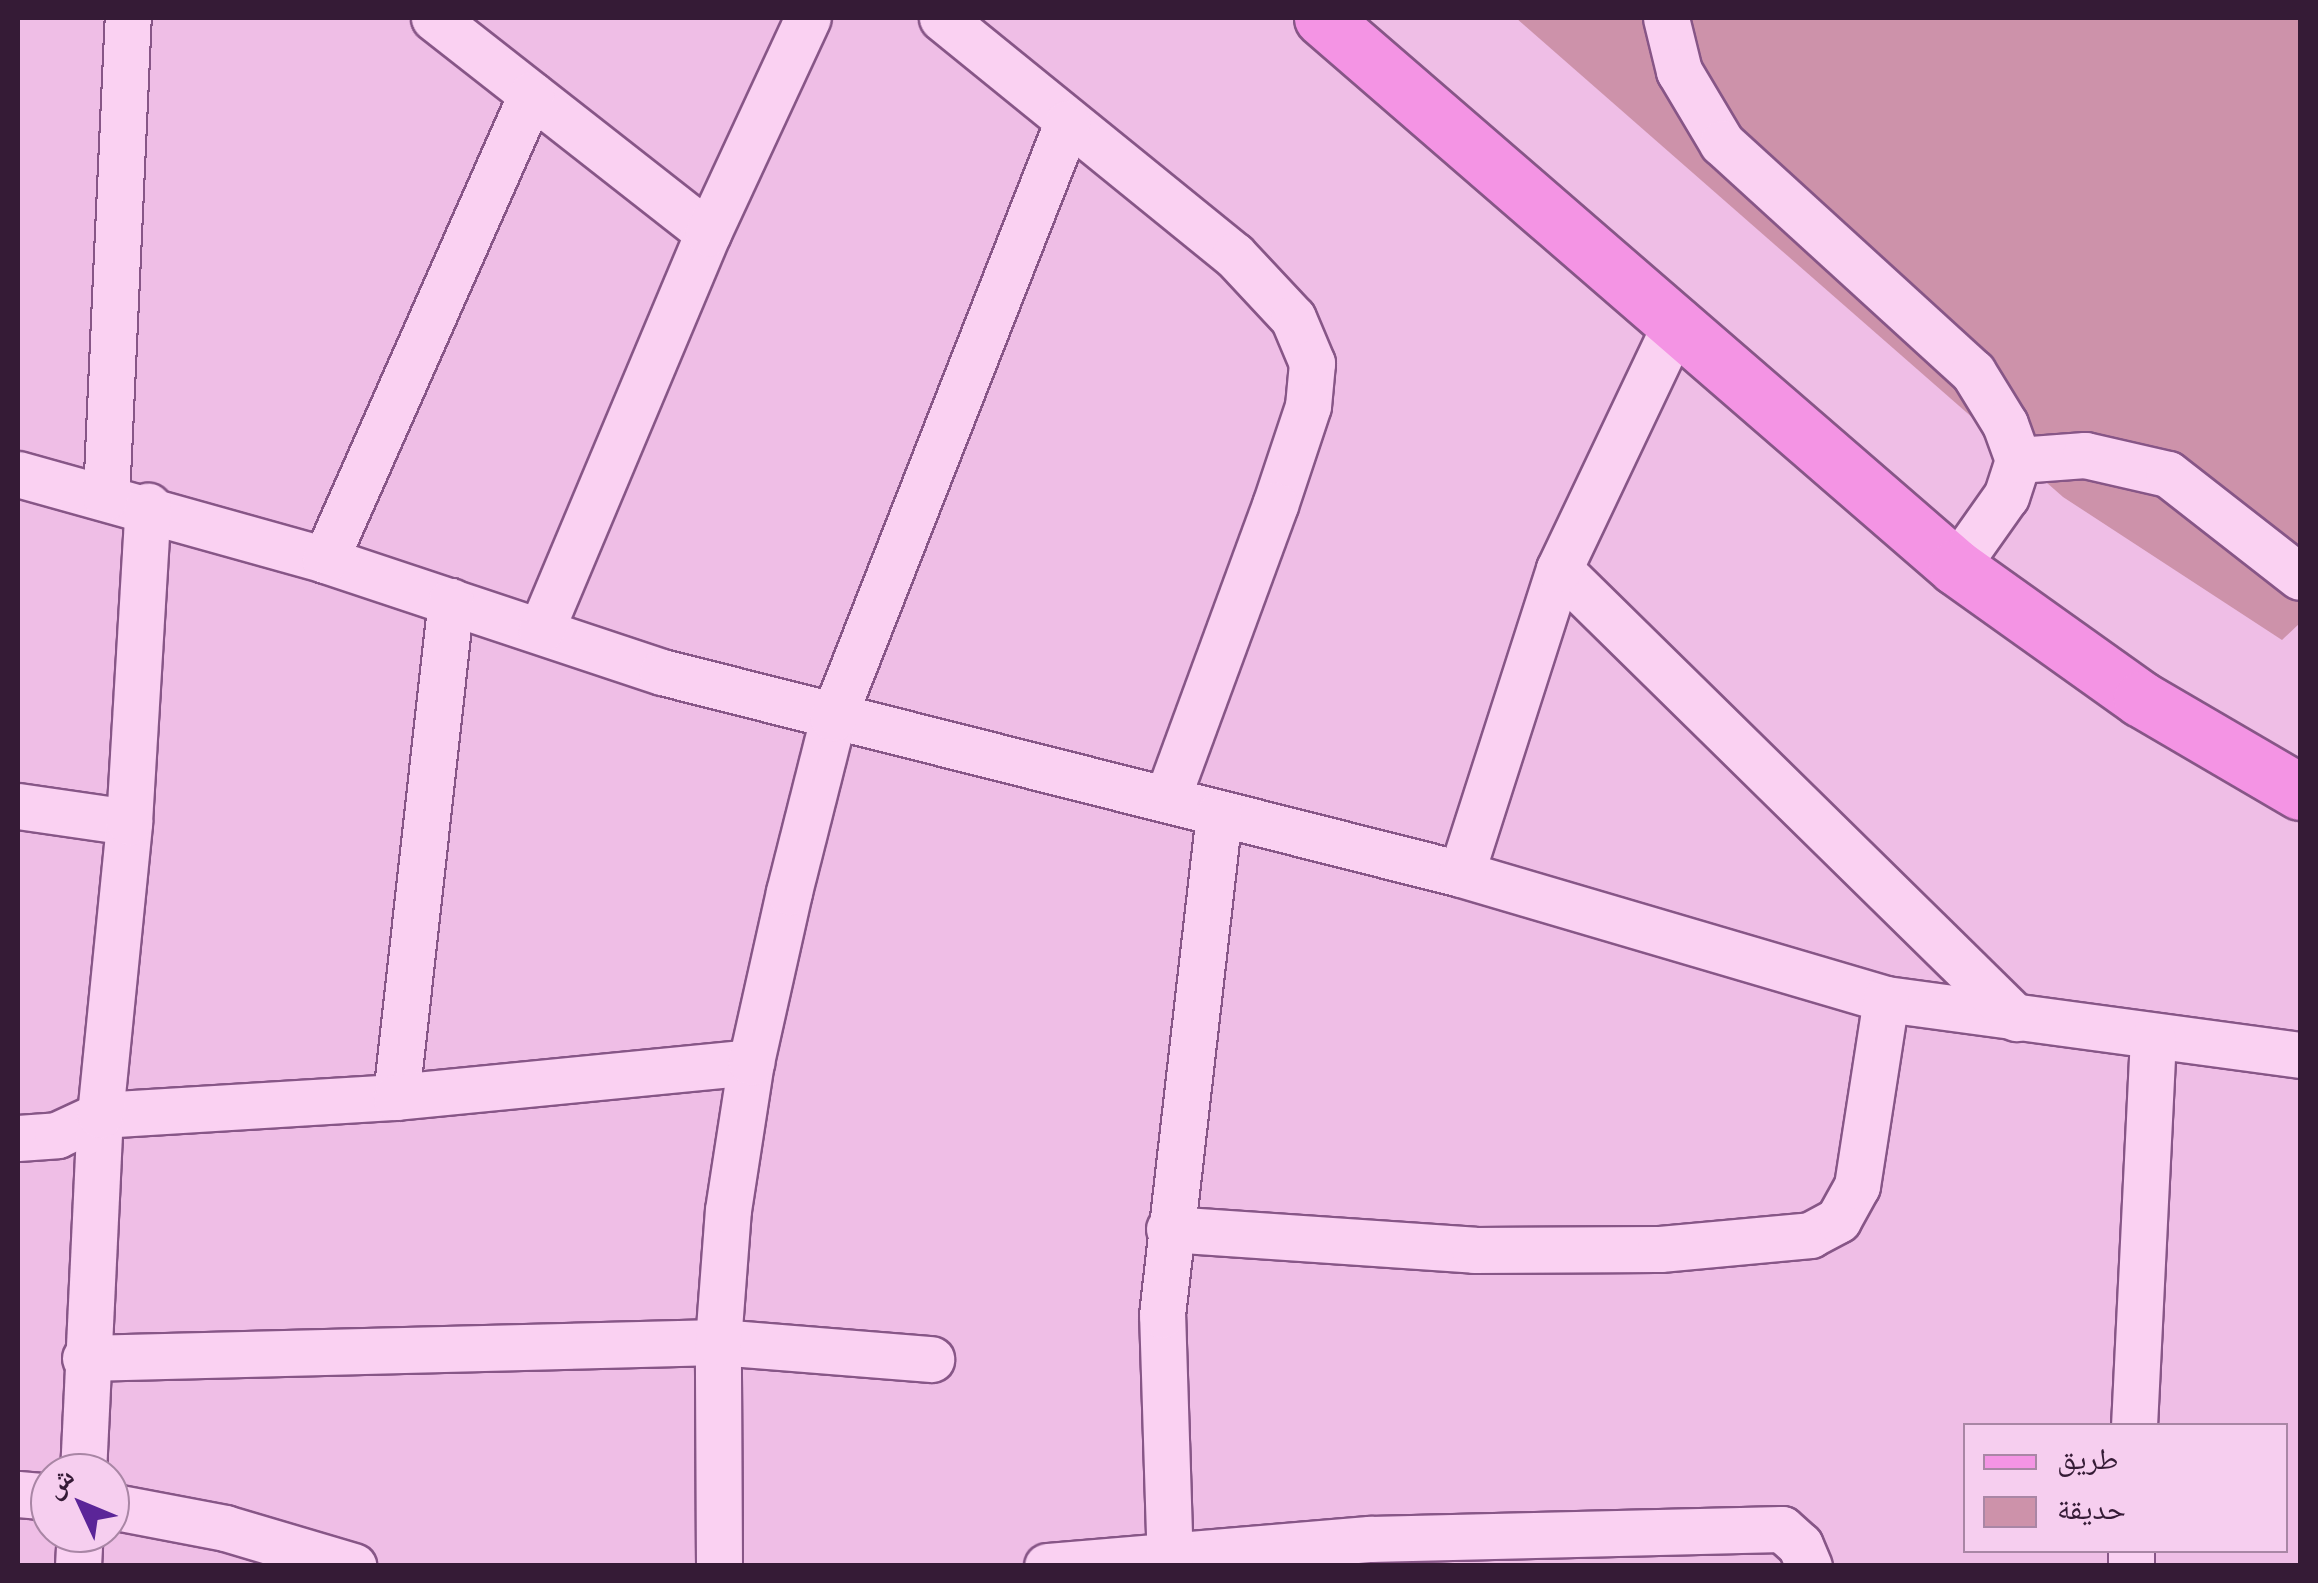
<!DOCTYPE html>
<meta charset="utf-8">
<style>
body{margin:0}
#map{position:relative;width:2318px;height:1583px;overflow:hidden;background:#efbee6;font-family:Spectral,"Noto Naskh Arabic",serif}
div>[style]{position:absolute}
.green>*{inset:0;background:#cd92aa}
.roads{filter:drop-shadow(2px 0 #875687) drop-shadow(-2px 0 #875687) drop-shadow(0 2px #875687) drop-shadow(0 -2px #875687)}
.minor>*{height:45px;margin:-22.5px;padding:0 22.5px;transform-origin:22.5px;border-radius:22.5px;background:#fad1f2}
.major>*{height:55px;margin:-27.5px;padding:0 27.5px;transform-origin:27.5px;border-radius:27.5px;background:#f494e4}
span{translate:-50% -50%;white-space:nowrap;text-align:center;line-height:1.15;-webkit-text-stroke:9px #f6ceef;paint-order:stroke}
.frame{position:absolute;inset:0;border:20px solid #351b36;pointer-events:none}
.legend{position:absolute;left:1963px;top:1423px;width:325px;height:130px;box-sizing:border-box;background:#f6ceef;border:2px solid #a986a5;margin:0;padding:12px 18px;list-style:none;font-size:30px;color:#351b36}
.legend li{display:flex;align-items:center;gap:20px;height:50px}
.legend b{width:50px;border:2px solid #a986a5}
.north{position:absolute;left:30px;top:1453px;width:100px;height:100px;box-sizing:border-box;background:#f6ceef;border:2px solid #a986a5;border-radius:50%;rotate:314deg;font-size:28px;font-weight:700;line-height:40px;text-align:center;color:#351b36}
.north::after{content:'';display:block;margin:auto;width:35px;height:45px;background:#5b2598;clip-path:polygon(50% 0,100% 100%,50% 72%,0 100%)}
</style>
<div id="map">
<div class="green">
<i style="clip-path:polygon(1516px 18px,2300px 18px,2300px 623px,2282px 640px,2063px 497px)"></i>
</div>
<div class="roads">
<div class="minor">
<i style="left:434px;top:18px;width:348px;rotate:38.1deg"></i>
<i style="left:942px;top:18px;width:376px;rotate:39.1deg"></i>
<i style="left:1234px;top:255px;width:86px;rotate:46.9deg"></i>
<i style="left:1293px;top:318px;width:49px;rotate:67.1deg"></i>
<i style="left:1312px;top:363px;width:43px;rotate:95.3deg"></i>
<i style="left:1308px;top:406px;width:104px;rotate:108.4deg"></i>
<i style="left:1275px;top:505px;width:312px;rotate:110.2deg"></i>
<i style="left:1666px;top:18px;width:55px;rotate:76.2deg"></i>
<i style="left:1679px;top:71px;width:84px;rotate:59.2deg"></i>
<i style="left:1722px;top:143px;width:340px;rotate:42.4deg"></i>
<i style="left:1973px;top:372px;width:61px;rotate:58.4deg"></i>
<i style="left:2005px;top:424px;width:38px;rotate:70deg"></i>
<i style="left:2018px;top:460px;width:38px;rotate:108deg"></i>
<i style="left:2006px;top:496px;width:87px;rotate:125.2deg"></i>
<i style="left:2018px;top:460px;width:67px;rotate:-4.3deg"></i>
<i style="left:2085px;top:455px;width:85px;rotate:12.9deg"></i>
<i style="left:2168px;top:474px;width:167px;rotate:38deg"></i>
<i style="left:18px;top:474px;width:319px;rotate:15.6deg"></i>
<i style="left:325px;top:560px;width:355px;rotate:18.4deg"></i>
<i style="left:662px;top:672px;width:824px;rotate:14.19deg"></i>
<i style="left:1461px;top:874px;width:443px;rotate:16.4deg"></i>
<i style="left:1886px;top:999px;width:418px;rotate:7.7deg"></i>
<i style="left:106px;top:497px;width:480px;rotate:-87.4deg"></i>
<i style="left:325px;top:560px;width:509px;rotate:-66.11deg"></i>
<i style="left:1559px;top:569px;width:641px;rotate:44.49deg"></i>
<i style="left:541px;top:630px;width:431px;rotate:-67.2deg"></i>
<i style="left:708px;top:233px;width:237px;rotate:-65.1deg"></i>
<i style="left:18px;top:806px;width:112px;rotate:8.2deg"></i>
<i style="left:1461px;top:874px;width:320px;rotate:-72.2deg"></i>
<i style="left:1559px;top:569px;width:276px;rotate:-64.6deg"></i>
<i style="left:396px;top:1097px;width:499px;rotate:-83.7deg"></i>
<i style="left:18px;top:1138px;width:39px;rotate:-4deg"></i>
<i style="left:57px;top:1135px;width:47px;rotate:-24.9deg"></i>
<i style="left:100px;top:1115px;width:297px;rotate:-3.5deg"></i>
<i style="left:396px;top:1097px;width:357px;rotate:-5.6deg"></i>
<i style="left:1169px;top:1229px;width:306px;rotate:3.9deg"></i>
<i style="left:1474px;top:1250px;width:186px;rotate:-0.3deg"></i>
<i style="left:1660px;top:1249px;width:151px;rotate:-5.3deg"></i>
<i style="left:1810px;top:1235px;width:32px;rotate:-28deg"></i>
<i style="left:1838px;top:1220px;width:39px;rotate:-61deg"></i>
<i style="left:1857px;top:1186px;width:189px;rotate:-81.2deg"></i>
<i style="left:85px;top:1358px;width:633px;rotate:-1.45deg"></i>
<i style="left:718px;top:1342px;width:214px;rotate:4.6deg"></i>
<i style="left:2134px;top:1426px;width:387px;rotate:-87.2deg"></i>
<i style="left:83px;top:1473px;width:358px;rotate:-87.3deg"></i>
<i style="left:100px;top:1115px;width:294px;rotate:-84.3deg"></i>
<i style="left:129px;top:822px;width:317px;rotate:-86.6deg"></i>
<i style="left:18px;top:1494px;width:32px;rotate:5deg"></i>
<i style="left:110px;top:1506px;width:117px;rotate:10.8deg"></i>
<i style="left:225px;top:1528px;width:134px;rotate:16.5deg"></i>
<i style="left:78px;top:1566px;width:33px;rotate:-87deg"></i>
<i style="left:719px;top:1566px;width:224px;rotate:-90.3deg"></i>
<i style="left:718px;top:1342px;width:132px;rotate:-85.7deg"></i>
<i style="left:728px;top:1210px;width:150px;rotate:-81.2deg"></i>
<i style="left:751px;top:1062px;width:174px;rotate:-77.4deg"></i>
<i style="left:789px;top:892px;width:179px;rotate:-75.8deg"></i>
<i style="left:833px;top:718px;width:639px;rotate:-68.53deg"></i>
<i style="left:1047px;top:1566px;width:324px;rotate:-4.8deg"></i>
<i style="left:1370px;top:1539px;width:412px;rotate:-1.4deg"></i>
<i style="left:1782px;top:1529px;width:24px;rotate:42deg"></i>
<i style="left:1800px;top:1545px;width:23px;rotate:67deg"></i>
<i style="left:1170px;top:1566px;width:251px;rotate:-91.8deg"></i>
<i style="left:1162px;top:1315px;width:504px;rotate:-83.51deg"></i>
<i style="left:2131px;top:1566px;width:16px;rotate:-90deg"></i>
</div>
<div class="major">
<i style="left:1322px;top:18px;width:839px;rotate:40.89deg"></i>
<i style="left:1956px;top:567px;width:227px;rotate:35.5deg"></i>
<i style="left:2141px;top:699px;width:184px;rotate:30.3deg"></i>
</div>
</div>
<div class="frame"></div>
<ul class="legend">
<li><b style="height:12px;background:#f494e4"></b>طريق</li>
<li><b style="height:28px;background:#cd92aa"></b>حديقة</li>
</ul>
<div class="north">ش</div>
</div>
